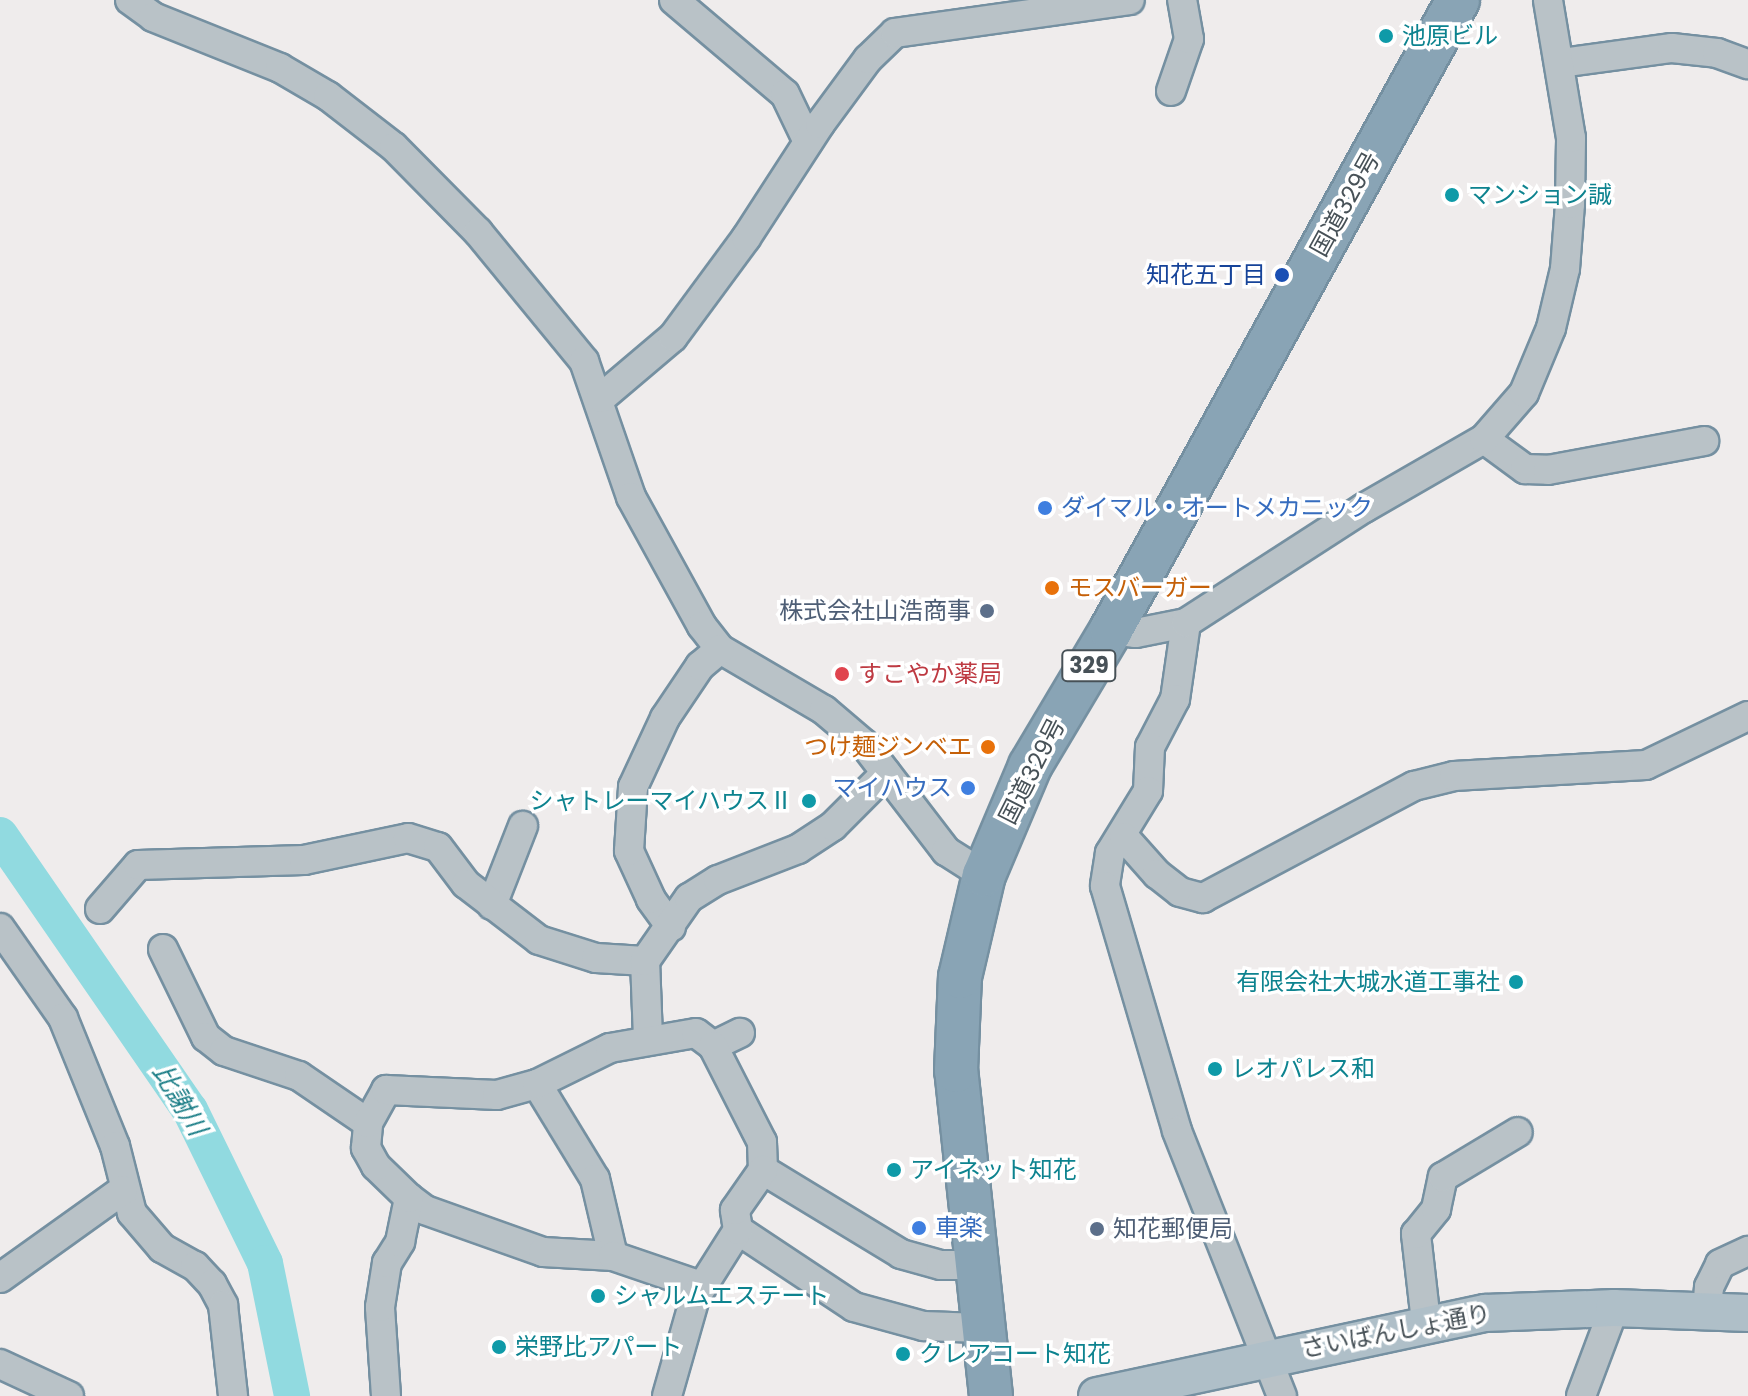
<!DOCTYPE html>
<meta charset="utf-8">
<style>
body{margin:0}
#map{position:relative;width:1748px;height:1396px;overflow:hidden;background:#efecec;font-family:Poppins,"Noto Sans JP",sans-serif}
div>[style]{position:absolute}
.river>*{height:36px;margin:-18px;padding:0 18px;transform-origin:18px;border-radius:18px;background:#91dae0}
.roads{filter:drop-shadow(2px 0 #7590a1) drop-shadow(-2px 0 #7590a1) drop-shadow(0 2px #7590a1) drop-shadow(0 -2px #7590a1)}
.minor>*{height:28px;margin:-14px;padding:0 14px;transform-origin:14px;border-radius:14px;background:#b9c2c7}
.major>*{height:36px;margin:-18px;padding:0 18px;transform-origin:18px;border-radius:18px;background:#afbfc8}
.highway>*{height:42px;margin:-21px;padding:0 21px;transform-origin:21px;border-radius:21px;background:#89a4b5}
.dots>*{width:22px;height:22px;translate:-50% -50%;box-sizing:border-box;border:4px solid #fff;border-radius:50%}
span{translate:-50% -50%;white-space:nowrap;text-align:center;line-height:1.15;-webkit-text-stroke:7px #fff;paint-order:stroke}
.shield-label span{padding:2px 6px;background:#fff;border:2px solid;border-radius:6px;-webkit-text-stroke-width:0}
.shield-label{font-size:22px;color:#475157;font-weight:700}
.culture-label{font-size:24px;color:#0d838f}
.left{translate:0 -50%;text-align:left}
.right{translate:-100% -50%;text-align:right}
.street-label{font-size:24px;color:#475157}
.transit-label{font-size:24px;color:#164399}
.shop-label{font-size:24px;color:#366cbe}
.food-label{font-size:24px;color:#c56008}
.service-label{font-size:24px;color:#4e5e75}
.health-label{font-size:24px;color:#be3a42}
.water-label{font-size:26px;color:#1c7e87;font-style:italic}
</style>
<div id="map">
<div class="river">
<i style="left:0;top:835px;width:334px;rotate:55.4deg"></i>
<i style="left:190px;top:1110px;width:170px;rotate:63.9deg"></i>
<i style="left:265px;top:1263px;width:136px;rotate:78.5deg"></i>
</div>
<div class="roads">
<div class="minor">
<i style="left:130px;top:0;width:29px;rotate:36deg"></i>
<i style="left:153px;top:17px;width:137px;rotate:21.9deg"></i>
<i style="left:280px;top:68px;width:56px;rotate:30.3deg"></i>
<i style="left:328px;top:96px;width:83px;rotate:37.7deg"></i>
<i style="left:394px;top:147px;width:120px;rotate:45.3deg"></i>
<i style="left:478px;top:232px;width:167px;rotate:50.6deg"></i>
<i style="left:584px;top:361px;width:144px;rotate:70.9deg"></i>
<i style="left:631px;top:497px;width:147px;rotate:61.2deg"></i>
<i style="left:702px;top:626px;width:29px;rotate:52deg"></i>
<i style="left:720px;top:649px;width:121px;rotate:30.4deg"></i>
<i style="left:824px;top:710px;width:52px;rotate:40.4deg"></i>
<i style="left:864px;top:744px;width:135px;rotate:52.5deg"></i>
<i style="left:946px;top:851px;width:45px;rotate:32.3deg"></i>
<i style="left:674px;top:0;width:145px;rotate:40.3deg"></i>
<i style="left:785px;top:94px;width:53px;rotate:64.4deg"></i>
<i style="left:1561px;top:63px;width:112px;rotate:-7.7deg"></i>
<i style="left:1672px;top:48px;width:45px;rotate:6.3deg"></i>
<i style="left:1717px;top:53px;width:33px;rotate:20deg"></i>
<i style="left:1171px;top:91px;width:55px;rotate:-70.9deg"></i>
<i style="left:1189px;top:39px;width:40px;rotate:-100deg"></i>
<i style="left:601px;top:398px;width:94px;rotate:-40.3deg"></i>
<i style="left:673px;top:337px;width:123px;rotate:-53.6deg"></i>
<i style="left:746px;top:238px;width:136px;rotate:-57deg"></i>
<i style="left:820px;top:124px;width:81px;rotate:-53.6deg"></i>
<i style="left:868px;top:59px;width:37px;rotate:-44deg"></i>
<i style="left:895px;top:33px;width:237px;rotate:-8deg"></i>
<i style="left:1484px;top:439px;width:51px;rotate:36.2deg"></i>
<i style="left:1525px;top:469px;width:23px;rotate:2deg"></i>
<i style="left:1548px;top:470px;width:159px;rotate:-10.5deg"></i>
<i style="left:1186px;top:623px;width:77px;rotate:98.2deg"></i>
<i style="left:1175px;top:699px;width:54px;rotate:117.5deg"></i>
<i style="left:1150px;top:747px;width:44px;rotate:92.6deg"></i>
<i style="left:1148px;top:791px;width:73px;rotate:121.5deg"></i>
<i style="left:1110px;top:853px;width:33px;rotate:99deg"></i>
<i style="left:1105px;top:886px;width:255px;rotate:73.6deg"></i>
<i style="left:1177px;top:1131px;width:285px;rotate:68.4deg"></i>
<i style="left:1111px;top:630px;width:25px;rotate:7deg"></i>
<i style="left:1136px;top:633px;width:51px;rotate:-11.3deg"></i>
<i style="left:1186px;top:623px;width:212px;rotate:-32.9deg"></i>
<i style="left:1364px;top:508px;width:138px;rotate:-29.9deg"></i>
<i style="left:1484px;top:439px;width:61px;rotate:-49deg"></i>
<i style="left:1524px;top:393px;width:70px;rotate:-67.4deg"></i>
<i style="left:1551px;top:328px;width:61px;rotate:-76.7deg"></i>
<i style="left:1565px;top:269px;width:65px;rotate:-85.6deg"></i>
<i style="left:1570px;top:204px;width:66px;rotate:-89.1deg"></i>
<i style="left:1571px;top:138px;width:140px;rotate:-99.5deg"></i>
<i style="left:1124px;top:837px;width:50px;rotate:48.3deg"></i>
<i style="left:1157px;top:874px;width:29px;rotate:38deg"></i>
<i style="left:1180px;top:892px;width:24px;rotate:15deg"></i>
<i style="left:1203px;top:898px;width:239px;rotate:-28deg"></i>
<i style="left:1414px;top:786px;width:41px;rotate:-14deg"></i>
<i style="left:1454px;top:776px;width:192px;rotate:-3.3deg"></i>
<i style="left:1646px;top:765px;width:113px;rotate:-25.7deg"></i>
<i style="left:492px;top:905px;width:85px;rotate:-68.6deg"></i>
<i style="left:100px;top:909px;width:58px;rotate:-49.2deg"></i>
<i style="left:138px;top:865px;width:166px;rotate:-1.7deg"></i>
<i style="left:304px;top:860px;width:106px;rotate:-11.9deg"></i>
<i style="left:408px;top:838px;width:31px;rotate:17deg"></i>
<i style="left:438px;top:847px;width:46px;rotate:52.9deg"></i>
<i style="left:466px;top:884px;width:92px;rotate:37.5deg"></i>
<i style="left:539px;top:940px;width:60px;rotate:17.5deg"></i>
<i style="left:596px;top:958px;width:49px;rotate:3.5deg"></i>
<i style="left:671px;top:927px;width:34px;rotate:-126deg"></i>
<i style="left:651px;top:899px;width:53px;rotate:-114.6deg"></i>
<i style="left:629px;top:851px;width:64px;rotate:-86.4deg"></i>
<i style="left:633px;top:787px;width:76px;rotate:-65.1deg"></i>
<i style="left:665px;top:718px;width:63px;rotate:-56.1deg"></i>
<i style="left:700px;top:666px;width:26px;rotate:-40deg"></i>
<i style="left:0;top:928px;width:110px;rotate:55deg"></i>
<i style="left:63px;top:1018px;width:138px;rotate:67.9deg"></i>
<i style="left:115px;top:1146px;width:69px;rotate:75.8deg"></i>
<i style="left:132px;top:1213px;width:46px;rotate:49.4deg"></i>
<i style="left:162px;top:1248px;width:38px;rotate:29deg"></i>
<i style="left:195px;top:1266px;width:25px;rotate:47deg"></i>
<i style="left:212px;top:1284px;width:24px;rotate:62deg"></i>
<i style="left:223px;top:1305px;width:92px;rotate:83.7deg"></i>
<i style="left:163px;top:949px;width:98px;rotate:64deg"></i>
<i style="left:206px;top:1037px;width:23px;rotate:38deg"></i>
<i style="left:224px;top:1051px;width:79px;rotate:18.4deg"></i>
<i style="left:299px;top:1076px;width:83px;rotate:34.3deg"></i>
<i style="left:648px;top:1038px;width:77px;rotate:-92.2deg"></i>
<i style="left:645px;top:961px;width:77px;rotate:-55.1deg"></i>
<i style="left:689px;top:898px;width:34px;rotate:-32deg"></i>
<i style="left:718px;top:880px;width:86px;rotate:-21.2deg"></i>
<i style="left:798px;top:849px;width:42px;rotate:-33.3deg"></i>
<i style="left:833px;top:826px;width:75px;rotate:-45deg"></i>
<i style="left:713px;top:1046px;width:30px;rotate:-26deg"></i>
<i style="left:537px;top:1084px;width:111px;rotate:58.6deg"></i>
<i style="left:595px;top:1179px;width:79px;rotate:76.8deg"></i>
<i style="left:409px;top:1198px;width:20px;rotate:37deg"></i>
<i style="left:425px;top:1210px;width:125px;rotate:19.6deg"></i>
<i style="left:543px;top:1252px;width:70px;rotate:3.3deg"></i>
<i style="left:613px;top:1256px;width:93px;rotate:18.8deg"></i>
<i style="left:738px;top:1230px;width:139px;rotate:33.6deg"></i>
<i style="left:854px;top:1307px;width:72px;rotate:15.4deg"></i>
<i style="left:923px;top:1326px;width:59px;rotate:1.9deg"></i>
<i style="left:0;top:1278px;width:151px;rotate:-35.6deg"></i>
<i style="left:1707px;top:1310px;width:23px;rotate:-85deg"></i>
<i style="left:1709px;top:1287px;width:25px;rotate:-64deg"></i>
<i style="left:1720px;top:1264px;width:31px;rotate:-25deg"></i>
<i style="left:1426px;top:1322px;width:89px;rotate:-96.5deg"></i>
<i style="left:1416px;top:1234px;width:32px;rotate:-51deg"></i>
<i style="left:1436px;top:1209px;width:33px;rotate:-78deg"></i>
<i style="left:1443px;top:1177px;width:87px;rotate:-31deg"></i>
<i style="left:0;top:1364px;width:76px;rotate:24.9deg"></i>
<i style="left:386px;top:1396px;width:89px;rotate:-93.9deg"></i>
<i style="left:380px;top:1307px;width:45px;rotate:-81deg"></i>
<i style="left:387px;top:1263px;width:25px;rotate:-58deg"></i>
<i style="left:400px;top:1242px;width:45px;rotate:-78.4deg"></i>
<i style="left:409px;top:1198px;width:46px;rotate:-135.9deg"></i>
<i style="left:376px;top:1166px;width:21px;rotate:-119deg"></i>
<i style="left:366px;top:1148px;width:25px;rotate:-85deg"></i>
<i style="left:368px;top:1123px;width:38px;rotate:-61deg"></i>
<i style="left:386px;top:1090px;width:111px;rotate:2.6deg"></i>
<i style="left:497px;top:1095px;width:41px;rotate:-15.4deg"></i>
<i style="left:537px;top:1084px;width:81px;rotate:-26.3deg"></i>
<i style="left:610px;top:1048px;width:87px;rotate:-9.9deg"></i>
<i style="left:696px;top:1033px;width:21px;rotate:37deg"></i>
<i style="left:713px;top:1046px;width:108px;rotate:63deg"></i>
<i style="left:762px;top:1142px;width:28px;rotate:88deg"></i>
<i style="left:763px;top:1170px;width:162px;rotate:31.3deg"></i>
<i style="left:901px;top:1254px;width:41px;rotate:15.4deg"></i>
<i style="left:941px;top:1265px;width:33px"></i>
<i style="left:667px;top:1396px;width:102px;rotate:-74.1deg"></i>
<i style="left:695px;top:1298px;width:80px;rotate:-57.7deg"></i>
<i style="left:738px;top:1230px;width:20px;rotate:-99deg"></i>
<i style="left:735px;top:1210px;width:49px;rotate:-55deg"></i>
<i style="left:1581px;top:1396px;width:94px;rotate:-69.4deg"></i>
</div>
<div class="major">
<i style="left:1097px;top:1396px;width:397px;rotate:-12.1deg"></i>
<i style="left:1485px;top:1313px;width:129px;rotate:-2.2deg"></i>
<i style="left:1614px;top:1308px;width:134px;rotate:2.1deg"></i>
</div>
<div class="highway">
<i style="left:991px;top:1396px;width:327px;rotate:-96.1deg"></i>
<i style="left:956px;top:1071px;width:94px;rotate:-87.6deg"></i>
<i style="left:960px;top:977px;width:105px;rotate:-76.8deg"></i>
<i style="left:984px;top:875px;width:118px;rotate:-67.1deg"></i>
<i style="left:1030px;top:766px;width:158px;rotate:-59.2deg"></i>
<i style="left:1111px;top:630px;width:719px;rotate:-61.15deg"></i>
</div>
</div>
<div class="dots">
<i style="left:1386px;top:36px;background:#0f9aa8"></i>
<i style="left:1452px;top:195px;background:#0f9aa8"></i>
<i style="left:1282px;top:275px;background:#1a4fb4"></i>
<i style="left:1045px;top:508px;background:#3f7fe0"></i>
<i style="left:1052px;top:588px;background:#e8710a"></i>
<i style="left:987px;top:611px;background:#5c6f8a"></i>
<i style="left:842px;top:674px;background:#e0444e"></i>
<i style="left:988px;top:747px;background:#e8710a"></i>
<i style="left:968px;top:788px;background:#3f7fe0"></i>
<i style="left:809px;top:801px;background:#0f9aa8"></i>
<i style="left:1516px;top:982px;background:#0f9aa8"></i>
<i style="left:1215px;top:1069px;background:#0f9aa8"></i>
<i style="left:894px;top:1170px;background:#0f9aa8"></i>
<i style="left:919px;top:1228px;background:#3f7fe0"></i>
<i style="left:1097px;top:1229px;background:#5c6f8a"></i>
<i style="left:598px;top:1296px;background:#0f9aa8"></i>
<i style="left:499px;top:1347px;background:#0f9aa8"></i>
<i style="left:903px;top:1354px;background:#0f9aa8"></i>
</div>
<div class="shield-label">
<span style="left:1089px;top:666px">329</span>
</div>
<div class="culture-label">
<span class="left" style="left:1402px;top:36px">池原ビル</span>
<span class="left" style="left:1468px;top:195px">マンション誠</span>
<span class="right" style="left:793px;top:801px">シャトレーマイハウスⅡ</span>
<span class="right" style="left:1500px;top:982px">有限会社大城水道工事社</span>
<span class="left" style="left:1231px;top:1069px">レオパレス和</span>
<span class="left" style="left:910px;top:1170px">アイネット知花</span>
<span class="left" style="left:614px;top:1296px">シャルムエステート</span>
<span class="left" style="left:515px;top:1347px">栄野比アパート</span>
<span class="left" style="left:919px;top:1354px">クレアコート知花</span>
</div>
<div class="street-label">
<span style="left:1345px;top:204px;rotate:-61deg">国道329号</span>
<span style="left:1032px;top:771px;rotate:-63deg">国道329号</span>
<span style="left:1396px;top:1331px;rotate:-11deg">さいばんしょ通り</span>
</div>
<div class="transit-label">
<span class="right" style="left:1266px;top:275px">知花五丁目</span>
</div>
<div class="shop-label">
<span class="left" style="left:1061px;top:508px">ダイマル・オートメカニック</span>
<span class="right" style="left:952px;top:788px">マイハウス</span>
<span class="left" style="left:935px;top:1228px">車楽</span>
</div>
<div class="food-label">
<span class="left" style="left:1068px;top:588px">モスバーガー</span>
<span class="right" style="left:972px;top:747px">つけ麺ジンベエ</span>
</div>
<div class="service-label">
<span class="right" style="left:971px;top:611px">株式会社山浩商事</span>
<span class="left" style="left:1113px;top:1229px">知花郵便局</span>
</div>
<div class="health-label">
<span class="left" style="left:858px;top:674px">すこやか薬局</span>
</div>
<div class="water-label">
<span style="left:179px;top:1100px;rotate:59deg">比謝川</span>
</div>
</div>
